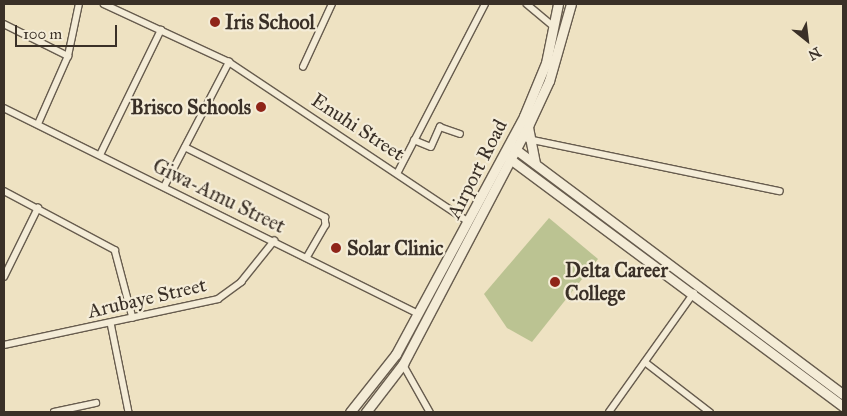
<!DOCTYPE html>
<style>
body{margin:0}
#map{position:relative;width:847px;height:416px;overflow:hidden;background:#eee2c2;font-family:"IM FELL Great Primer",serif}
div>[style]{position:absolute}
.green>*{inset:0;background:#bbc392}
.roads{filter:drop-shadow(1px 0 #675c4e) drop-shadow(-1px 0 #675c4e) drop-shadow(0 1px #675c4e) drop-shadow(0 -1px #675c4e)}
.street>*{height:5.5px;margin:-2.75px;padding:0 2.75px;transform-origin:2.75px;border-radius:2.75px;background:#f4ecd7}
.secondary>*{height:9px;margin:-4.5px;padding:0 4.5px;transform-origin:4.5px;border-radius:4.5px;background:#f4ecd7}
.dots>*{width:14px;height:14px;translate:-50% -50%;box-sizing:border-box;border:2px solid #f4ecd7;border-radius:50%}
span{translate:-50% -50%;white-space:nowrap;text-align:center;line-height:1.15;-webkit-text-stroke:4.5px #f4ecd7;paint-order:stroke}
.poi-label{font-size:20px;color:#3a3027;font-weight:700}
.left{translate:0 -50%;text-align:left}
.right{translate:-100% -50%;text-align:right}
.street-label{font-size:20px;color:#3a3027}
.frame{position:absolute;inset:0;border:5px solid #3a3027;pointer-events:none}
.north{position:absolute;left:782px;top:15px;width:50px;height:50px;-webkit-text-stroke:4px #f4ecd7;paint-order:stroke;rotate:151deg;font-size:14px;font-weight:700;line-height:20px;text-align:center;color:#3a3027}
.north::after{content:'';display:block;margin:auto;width:18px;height:22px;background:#3a3027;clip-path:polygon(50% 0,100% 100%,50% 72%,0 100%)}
.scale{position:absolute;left:15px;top:25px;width:102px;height:22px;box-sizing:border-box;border:2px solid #3a3027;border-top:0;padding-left:6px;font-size:15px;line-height:18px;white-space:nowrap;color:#3a3027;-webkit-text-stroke:4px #f4ecd7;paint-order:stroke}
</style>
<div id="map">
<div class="green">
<i style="clip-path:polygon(549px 218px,598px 259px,532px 342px,507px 328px,484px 294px)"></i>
</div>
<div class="roads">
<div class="street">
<i style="left:104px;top:4px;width:138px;rotate:24.9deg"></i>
<i style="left:229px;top:62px;width:288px;rotate:33.7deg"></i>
<i style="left:527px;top:4px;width:33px;rotate:40deg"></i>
<i style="left:4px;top:24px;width:72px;rotate:26.6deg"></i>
<i style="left:303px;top:67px;width:69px;rotate:-65.3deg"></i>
<i style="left:4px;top:108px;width:463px;rotate:26.4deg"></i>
<i style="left:38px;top:124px;width:74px;rotate:-66.2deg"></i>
<i style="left:68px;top:56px;width:53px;rotate:-78.1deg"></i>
<i style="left:528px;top:139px;width:257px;rotate:11.7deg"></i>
<i style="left:414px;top:140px;width:18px;rotate:22deg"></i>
<i style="left:431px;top:147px;width:22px;rotate:-66deg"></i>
<i style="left:440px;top:127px;width:21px;rotate:19deg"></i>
<i style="left:185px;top:147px;width:157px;rotate:26.6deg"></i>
<i style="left:325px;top:217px;width:8px;rotate:83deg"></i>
<i style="left:326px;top:225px;width:38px;rotate:120deg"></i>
<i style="left:100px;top:155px;width:139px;rotate:-64deg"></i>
<i style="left:398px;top:172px;width:189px;rotate:-62.6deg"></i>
<i style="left:164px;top:187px;width:141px;rotate:-62.5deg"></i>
<i style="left:4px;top:191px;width:126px;rotate:28deg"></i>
<i style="left:115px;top:250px;width:70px;rotate:75.2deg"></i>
<i style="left:4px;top:277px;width:77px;rotate:-63.8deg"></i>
<i style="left:111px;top:323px;width:91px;rotate:78.6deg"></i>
<i style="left:4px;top:345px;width:219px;rotate:-12.1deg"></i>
<i style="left:218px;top:299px;width:29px;rotate:-36deg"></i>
<i style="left:241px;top:282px;width:53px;rotate:-51.2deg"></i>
<i style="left:645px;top:362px;width:82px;rotate:37.6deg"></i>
<i style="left:403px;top:364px;width:55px;rotate:60.6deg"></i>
<i style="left:54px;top:412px;width:43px;rotate:-12.1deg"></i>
<i style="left:609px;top:412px;width:146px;rotate:-54.5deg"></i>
</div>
<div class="secondary">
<i style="left:528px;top:127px;width:37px;rotate:79deg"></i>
<i style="left:511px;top:146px;width:414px;rotate:36.8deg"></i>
<i style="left:506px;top:156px;width:420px;rotate:36.6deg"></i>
<i style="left:350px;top:412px;width:74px;rotate:-51.6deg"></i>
<i style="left:396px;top:354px;width:270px;rotate:-61.7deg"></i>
<i style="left:524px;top:116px;width:57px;rotate:-67.5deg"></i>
<i style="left:546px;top:63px;width:60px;rotate:-78.5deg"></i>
<i style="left:366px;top:412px;width:61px;rotate:-52.4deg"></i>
<i style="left:403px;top:364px;width:269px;rotate:-62.3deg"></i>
<i style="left:528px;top:126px;width:50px;rotate:-65deg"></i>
<i style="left:549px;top:81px;width:80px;rotate:-74.1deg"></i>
</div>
</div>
<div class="dots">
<i style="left:215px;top:22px;background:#8f2418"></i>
<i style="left:261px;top:107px;background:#8f2418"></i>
<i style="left:336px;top:248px;background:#8f2418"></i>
<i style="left:555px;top:282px;background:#8f2418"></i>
</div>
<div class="poi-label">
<span class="left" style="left:225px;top:22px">Iris School</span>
<span class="right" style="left:251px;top:107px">Brisco Schools</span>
<span class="left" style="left:347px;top:248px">Solar Clinic</span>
<span class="left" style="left:565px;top:282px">Delta Career<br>College</span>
</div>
<div class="street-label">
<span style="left:358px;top:127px;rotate:33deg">Enuhi Street</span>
<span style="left:477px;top:169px;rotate:-63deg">Airport Road</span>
<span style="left:219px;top:196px;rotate:26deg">Giwa-Amu Street</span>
<span style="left:147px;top:298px;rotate:-13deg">Arubaye Street</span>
</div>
<div class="frame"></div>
<div class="north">N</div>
<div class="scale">100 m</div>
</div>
